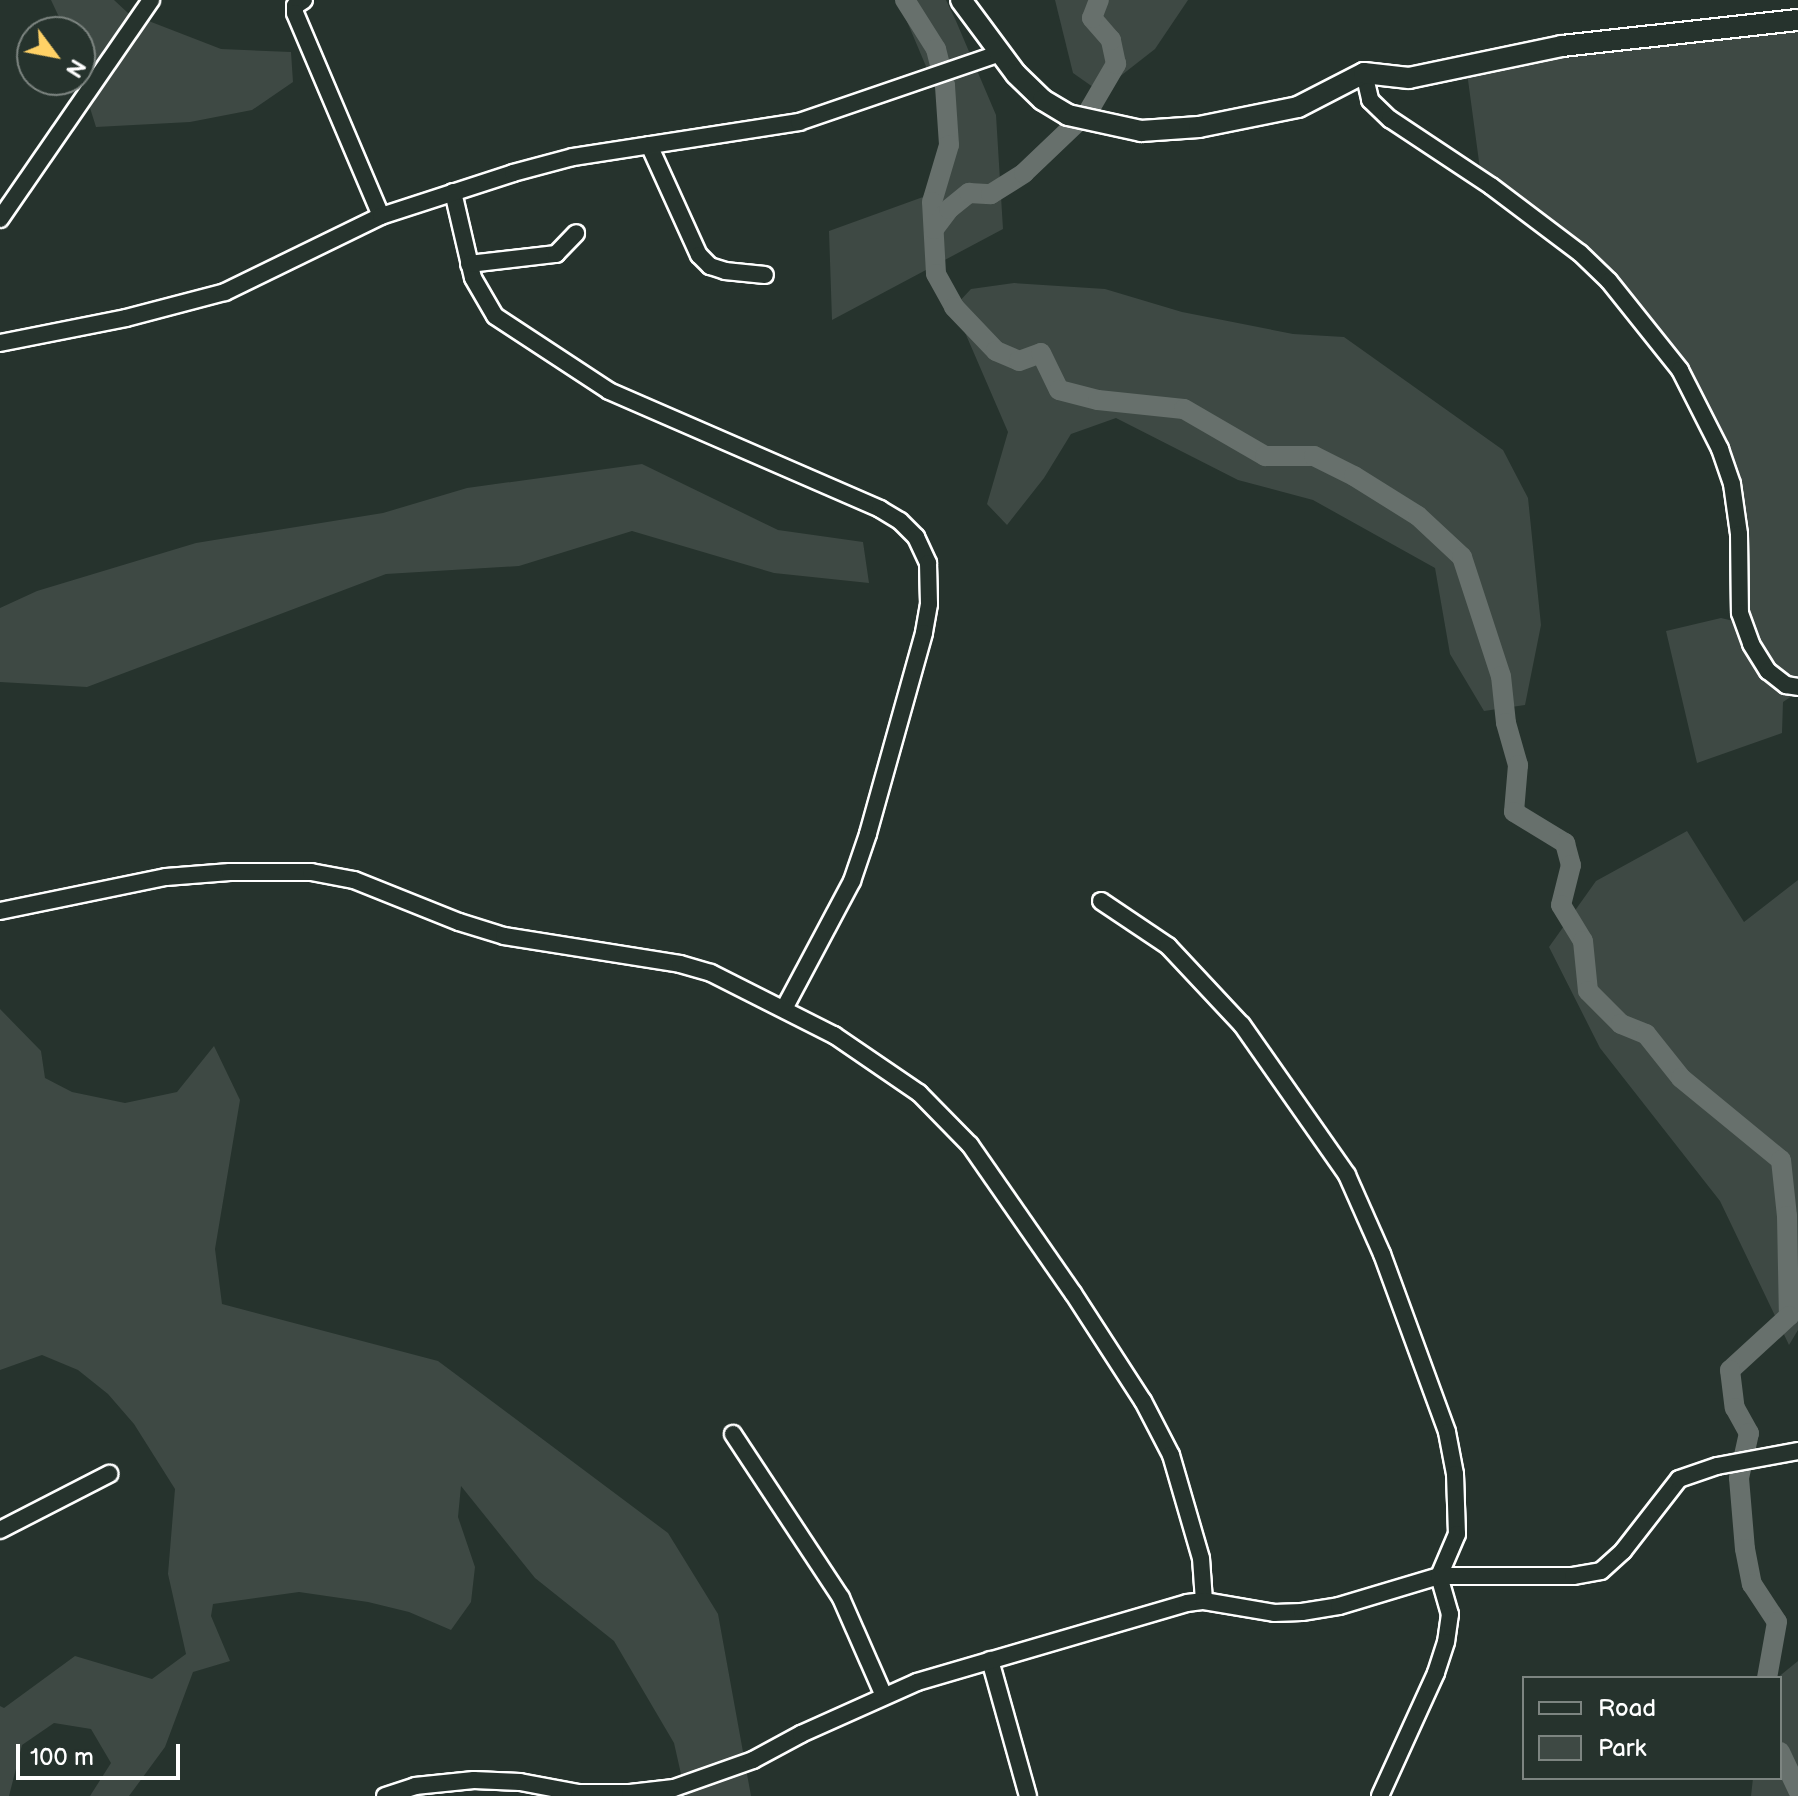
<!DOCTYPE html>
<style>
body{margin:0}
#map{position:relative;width:1798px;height:1796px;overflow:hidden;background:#26332d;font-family:"Balsamiq Sans",sans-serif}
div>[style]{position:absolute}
.green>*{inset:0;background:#3e4944}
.river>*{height:20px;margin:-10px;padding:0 10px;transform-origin:10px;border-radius:10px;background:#67706c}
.roads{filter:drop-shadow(2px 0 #fff) drop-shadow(-2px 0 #fff) drop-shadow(0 2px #fff) drop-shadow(0 -2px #fff)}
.minor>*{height:16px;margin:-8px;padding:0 8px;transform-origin:8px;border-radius:8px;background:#26332d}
.major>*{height:20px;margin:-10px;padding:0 10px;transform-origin:10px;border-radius:10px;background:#26332d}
span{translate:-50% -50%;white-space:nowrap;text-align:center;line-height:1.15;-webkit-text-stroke:6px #26332d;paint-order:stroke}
.legend{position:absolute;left:1522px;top:1676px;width:260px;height:104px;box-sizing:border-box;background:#26332d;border:2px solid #7d8581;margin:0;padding:10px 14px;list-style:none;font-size:24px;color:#fff}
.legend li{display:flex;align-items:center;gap:16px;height:40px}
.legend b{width:40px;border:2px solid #7d8581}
.north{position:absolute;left:16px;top:16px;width:80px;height:80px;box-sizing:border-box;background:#26332d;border:2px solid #7d8581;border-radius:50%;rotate:122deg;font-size:22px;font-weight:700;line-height:32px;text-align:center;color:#fff}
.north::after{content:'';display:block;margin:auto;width:28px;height:36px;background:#ffd166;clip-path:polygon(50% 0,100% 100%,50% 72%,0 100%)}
.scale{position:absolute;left:16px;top:1744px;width:164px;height:36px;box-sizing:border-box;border:4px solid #fff;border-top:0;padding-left:10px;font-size:24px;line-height:28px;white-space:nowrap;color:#fff;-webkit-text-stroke:6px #26332d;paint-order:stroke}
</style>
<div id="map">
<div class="green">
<i style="clip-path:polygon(51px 0,114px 0,128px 13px,221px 49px,291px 52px,293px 82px,252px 110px,190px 122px,96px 127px,80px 76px,80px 32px,66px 32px)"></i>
<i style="clip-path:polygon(898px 0,946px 0,956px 21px,996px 115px,1003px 229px,832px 320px,829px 231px,923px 197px,952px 128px)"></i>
<i style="clip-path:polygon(1055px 0,1188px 0,1155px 49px,1100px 92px,1073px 73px)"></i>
<i style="clip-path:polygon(1798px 14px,1798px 692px,1783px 702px,1782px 733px,1697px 763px,1666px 631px,1721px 618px,1746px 624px,1740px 505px,1686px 383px,1588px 264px,1482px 184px,1466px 65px)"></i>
<i style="clip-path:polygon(1014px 283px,1105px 289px,1182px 312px,1293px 334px,1344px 337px,1503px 450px,1528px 498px,1541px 625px,1525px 705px,1484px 711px,1450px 654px,1435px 568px,1313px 500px,1238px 480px,1116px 418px,1071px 434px,1044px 478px,1007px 525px,987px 504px,1008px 432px,954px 307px,971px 289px)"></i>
<i style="clip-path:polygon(642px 464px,778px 530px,863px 542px,869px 583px,774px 573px,632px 531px,519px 566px,386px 574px,87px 687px,0 682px,0 608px,37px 591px,196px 543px,383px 513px,467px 488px)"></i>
<i style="clip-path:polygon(1687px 831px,1744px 922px,1798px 880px,1798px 1330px,1789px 1345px,1720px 1201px,1600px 1048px,1549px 947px,1596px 881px)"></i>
<i style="clip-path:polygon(0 1009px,41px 1051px,45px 1078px,72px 1092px,125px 1103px,177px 1092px,214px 1046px,240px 1100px,215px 1249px,222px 1304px,438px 1361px,668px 1533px,718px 1614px,751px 1796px,686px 1796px,674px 1743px,614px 1641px,535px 1578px,461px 1486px,458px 1517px,475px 1567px,471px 1602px,451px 1630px,409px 1612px,368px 1602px,299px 1592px,213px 1604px,211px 1616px,230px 1661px,193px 1672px,165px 1747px,129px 1796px,90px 1796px,111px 1763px,91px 1729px,54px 1723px,22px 1745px,9px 1796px,0 1796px,0 1706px,4px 1708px,75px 1656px,152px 1679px,186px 1654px,168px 1574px,175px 1489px,134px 1424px,108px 1394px,78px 1370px,42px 1355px,0 1370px)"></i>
<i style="clip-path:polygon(1798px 1661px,1798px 1796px,1751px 1796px,1753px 1778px,1780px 1778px,1780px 1678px,1777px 1678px)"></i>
</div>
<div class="river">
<i style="left:905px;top:0;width:58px;rotate:57.7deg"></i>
<i style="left:936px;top:49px;width:38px;rotate:76deg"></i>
<i style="left:945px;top:86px;width:59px;rotate:86.1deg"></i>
<i style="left:949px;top:145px;width:59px;rotate:106.6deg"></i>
<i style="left:932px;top:202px;width:72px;rotate:86.8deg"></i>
<i style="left:936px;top:274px;width:38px;rotate:61deg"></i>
<i style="left:954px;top:307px;width:61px;rotate:46.3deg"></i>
<i style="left:996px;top:351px;width:25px;rotate:23deg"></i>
<i style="left:1019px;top:361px;width:23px;rotate:-20deg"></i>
<i style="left:1041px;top:353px;width:41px;rotate:64.1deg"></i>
<i style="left:1059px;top:390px;width:40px;rotate:14.4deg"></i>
<i style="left:1098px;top:400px;width:86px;rotate:6deg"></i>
<i style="left:1184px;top:409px;width:94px;rotate:30.1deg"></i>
<i style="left:1265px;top:456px;width:49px"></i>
<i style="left:1314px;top:456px;width:45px;rotate:26.6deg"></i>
<i style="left:1354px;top:476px;width:75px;rotate:32deg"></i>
<i style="left:1418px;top:516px;width:60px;rotate:43deg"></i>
<i style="left:1462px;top:557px;width:125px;rotate:71.9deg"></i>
<i style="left:1501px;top:676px;width:47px;rotate:83.9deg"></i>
<i style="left:1506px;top:723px;width:44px;rotate:74.1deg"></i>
<i style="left:1518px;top:765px;width:47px;rotate:94.9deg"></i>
<i style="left:1514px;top:812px;width:60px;rotate:31.3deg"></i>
<i style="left:1565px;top:843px;width:23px;rotate:75deg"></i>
<i style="left:1571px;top:865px;width:41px;rotate:104deg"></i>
<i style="left:1561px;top:905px;width:42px;rotate:58.6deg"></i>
<i style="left:1583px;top:941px;width:50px;rotate:84.3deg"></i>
<i style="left:1588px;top:991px;width:47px;rotate:45deg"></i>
<i style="left:1621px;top:1024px;width:27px;rotate:22deg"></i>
<i style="left:1646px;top:1034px;width:56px;rotate:51.5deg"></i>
<i style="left:1681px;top:1078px;width:129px;rotate:39.4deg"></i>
<i style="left:1781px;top:1160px;width:56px;rotate:83.9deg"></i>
<i style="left:1787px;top:1216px;width:100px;rotate:88.9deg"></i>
<i style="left:1789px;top:1316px;width:80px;rotate:137.5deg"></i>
<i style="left:1730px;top:1370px;width:38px;rotate:83deg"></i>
<i style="left:1735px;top:1408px;width:29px;rotate:61deg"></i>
<i style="left:1749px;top:1433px;width:46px;rotate:102.5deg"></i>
<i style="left:1739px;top:1478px;width:71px;rotate:85.2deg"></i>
<i style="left:1745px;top:1549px;width:36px;rotate:79deg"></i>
<i style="left:1752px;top:1584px;width:45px;rotate:56.7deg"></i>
<i style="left:1777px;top:1622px;width:57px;rotate:100.1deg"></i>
<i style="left:934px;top:229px;width:25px;rotate:-53deg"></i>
<i style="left:949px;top:209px;width:26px;rotate:-39deg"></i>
<i style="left:969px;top:193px;width:22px;rotate:3deg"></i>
<i style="left:991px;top:194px;width:39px;rotate:-32deg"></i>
<i style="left:1024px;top:173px;width:88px;rotate:-43.6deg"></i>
<i style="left:1088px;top:112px;width:56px;rotate:-59.7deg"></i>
<i style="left:1116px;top:64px;width:25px;rotate:-102deg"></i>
<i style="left:1111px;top:40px;width:29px;rotate:-131deg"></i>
<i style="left:1092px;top:18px;width:19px;rotate:-69deg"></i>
<i style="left:1780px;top:1752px;width:42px;rotate:64.7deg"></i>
</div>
<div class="roads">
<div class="minor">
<i style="left:304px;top:0;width:11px;rotate:146deg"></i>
<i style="left:295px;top:6px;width:7px;rotate:90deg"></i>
<i style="left:295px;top:13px;width:220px;rotate:67deg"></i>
<i style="left:1364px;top:73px;width:28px;rotate:77deg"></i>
<i style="left:1370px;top:100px;width:28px;rotate:44deg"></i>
<i style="left:1390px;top:119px;width:121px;rotate:33.6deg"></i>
<i style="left:1491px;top:186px;width:111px;rotate:37deg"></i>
<i style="left:1580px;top:253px;width:40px;rotate:44deg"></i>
<i style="left:1609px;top:281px;width:114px;rotate:51.4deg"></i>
<i style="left:1680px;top:370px;width:89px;rotate:63.1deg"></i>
<i style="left:1720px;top:449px;width:37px;rotate:71deg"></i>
<i style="left:1732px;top:484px;width:50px;rotate:82deg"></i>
<i style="left:1739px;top:534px;width:79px;rotate:89.3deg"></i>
<i style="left:1740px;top:613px;width:33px;rotate:70deg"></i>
<i style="left:1751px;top:644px;width:32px;rotate:58deg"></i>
<i style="left:1768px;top:671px;width:23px;rotate:38deg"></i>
<i style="left:1786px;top:685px;width:12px;rotate:9deg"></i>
<i style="left:649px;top:145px;width:121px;rotate:65.6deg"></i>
<i style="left:699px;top:255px;width:16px;rotate:45deg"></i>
<i style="left:710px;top:266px;width:16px;rotate:18deg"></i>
<i style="left:725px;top:271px;width:40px;rotate:5.7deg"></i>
<i style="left:453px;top:192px;width:88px;rotate:76.9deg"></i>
<i style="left:473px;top:278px;width:44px;rotate:59.9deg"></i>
<i style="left:495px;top:316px;width:136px;rotate:33.3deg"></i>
<i style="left:609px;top:391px;width:296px;rotate:23.5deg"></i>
<i style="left:880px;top:509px;width:23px;rotate:31deg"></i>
<i style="left:900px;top:521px;width:23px;rotate:45deg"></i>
<i style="left:916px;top:537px;width:29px;rotate:65deg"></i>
<i style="left:928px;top:563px;width:41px;rotate:88.6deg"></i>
<i style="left:929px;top:604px;width:29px;rotate:100deg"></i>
<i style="left:924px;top:633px;width:209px;rotate:105.6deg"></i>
<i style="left:868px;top:834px;width:50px;rotate:108.8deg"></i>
<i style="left:852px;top:881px;width:145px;rotate:118deg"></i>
<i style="left:0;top:219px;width:266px;rotate:-55.4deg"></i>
<i style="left:469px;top:264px;width:88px;rotate:-6.6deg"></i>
<i style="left:556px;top:254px;width:29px;rotate:-46deg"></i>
<i style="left:0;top:343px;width:128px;rotate:-11.2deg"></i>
<i style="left:126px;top:318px;width:102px;rotate:-14.7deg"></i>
<i style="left:225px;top:292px;width:174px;rotate:-26deg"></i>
<i style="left:381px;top:216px;width:139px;rotate:-18deg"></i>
<i style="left:513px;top:173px;width:62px;rotate:-14.9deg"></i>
<i style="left:573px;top:157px;width:229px;rotate:-8.8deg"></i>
<i style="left:799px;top:122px;width:213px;rotate:-18.9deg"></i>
<i style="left:1101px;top:901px;width:81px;rotate:33.9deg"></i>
<i style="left:1168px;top:946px;width:108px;rotate:46.9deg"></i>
<i style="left:1242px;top:1025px;width:183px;rotate:55deg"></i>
<i style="left:1347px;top:1175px;width:86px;rotate:66.1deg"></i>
<i style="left:1382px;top:1254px;width:189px;rotate:69.9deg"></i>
<i style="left:1447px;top:1432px;width:43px;rotate:79.2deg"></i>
<i style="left:1455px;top:1474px;width:60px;rotate:88.1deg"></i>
<i style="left:1457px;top:1534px;width:46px;rotate:113.2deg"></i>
<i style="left:1439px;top:1576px;width:40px;rotate:74deg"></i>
<i style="left:1450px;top:1614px;width:28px;rotate:98deg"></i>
<i style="left:1446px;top:1642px;width:33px;rotate:108deg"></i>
<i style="left:1436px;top:1673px;width:135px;rotate:114.5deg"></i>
<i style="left:0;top:911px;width:169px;rotate:-11.6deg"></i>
<i style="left:166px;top:877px;width:64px;rotate:-4.5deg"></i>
<i style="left:230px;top:872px;width:81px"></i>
<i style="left:311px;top:872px;width:44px;rotate:10.5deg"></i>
<i style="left:354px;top:880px;width:113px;rotate:21.8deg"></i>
<i style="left:459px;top:922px;width:47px;rotate:17.3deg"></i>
<i style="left:504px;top:936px;width:178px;rotate:9deg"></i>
<i style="left:680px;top:964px;width:32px;rotate:16deg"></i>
<i style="left:711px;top:973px;width:138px;rotate:26.8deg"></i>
<i style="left:834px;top:1035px;width:103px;rotate:34.3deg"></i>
<i style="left:919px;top:1093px;width:73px;rotate:45.6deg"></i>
<i style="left:970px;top:1145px;width:180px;rotate:55.2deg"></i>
<i style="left:1073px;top:1293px;width:129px;rotate:57.1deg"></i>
<i style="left:1143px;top:1401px;width:61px;rotate:62.6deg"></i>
<i style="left:1171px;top:1455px;width:107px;rotate:73.8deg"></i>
<i style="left:1201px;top:1558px;width:43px;rotate:86deg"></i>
<i style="left:733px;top:1434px;width:196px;rotate:56.6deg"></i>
<i style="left:841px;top:1598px;width:107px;rotate:66.3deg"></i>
<i style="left:0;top:1530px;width:123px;rotate:-27.2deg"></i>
<i style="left:990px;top:1660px;width:141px;rotate:74.4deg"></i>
<i style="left:385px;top:1796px;width:32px;rotate:-18deg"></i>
<i style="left:415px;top:1786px;width:59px;rotate:-5.8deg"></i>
<i style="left:474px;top:1780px;width:46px;rotate:2.5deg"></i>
<i style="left:520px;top:1782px;width:60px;rotate:10.6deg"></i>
<i style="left:579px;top:1793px;width:51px"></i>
<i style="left:630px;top:1793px;width:44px;rotate:-6.5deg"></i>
<i style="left:674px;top:1788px;width:84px;rotate:-19.5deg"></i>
<i style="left:753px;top:1760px;width:55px;rotate:-28.4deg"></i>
<i style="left:801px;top:1734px;width:127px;rotate:-24.1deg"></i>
<i style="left:917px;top:1682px;width:281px;rotate:-16.3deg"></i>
<i style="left:1187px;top:1603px;width:17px;rotate:-7deg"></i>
<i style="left:1204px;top:1601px;width:71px;rotate:9.7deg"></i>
<i style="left:1274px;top:1613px;width:28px;rotate:-2deg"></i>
<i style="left:1302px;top:1612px;width:37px;rotate:-9deg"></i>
<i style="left:1339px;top:1606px;width:104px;rotate:-16.7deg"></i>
<i style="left:1439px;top:1576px;width:134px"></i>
<i style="left:1573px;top:1576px;width:28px;rotate:-10deg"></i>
<i style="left:1601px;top:1571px;width:30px;rotate:-42deg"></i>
<i style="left:1623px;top:1551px;width:91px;rotate:-52.1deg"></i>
<i style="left:1679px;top:1479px;width:40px;rotate:-18.9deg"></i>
<i style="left:1717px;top:1466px;width:82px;rotate:-10.5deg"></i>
</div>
<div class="major">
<i style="left:961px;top:0;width:92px;rotate:53.4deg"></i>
<i style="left:1016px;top:74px;width:37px;rotate:44deg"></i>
<i style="left:1043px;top:100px;width:29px;rotate:31deg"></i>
<i style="left:1068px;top:115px;width:75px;rotate:12.4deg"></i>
<i style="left:1141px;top:131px;width:58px;rotate:-3.9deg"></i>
<i style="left:1199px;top:127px;width:101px;rotate:-11.4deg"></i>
<i style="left:1298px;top:107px;width:74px;rotate:-27.3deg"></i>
<i style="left:1364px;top:73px;width:45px;rotate:6.3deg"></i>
<i style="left:1409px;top:78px;width:156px;rotate:-11.8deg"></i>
<i style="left:1562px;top:46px;width:237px;rotate:-6.3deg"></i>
</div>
</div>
<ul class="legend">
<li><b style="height:10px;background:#26332d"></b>Road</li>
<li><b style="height:22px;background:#3e4944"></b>Park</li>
</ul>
<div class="north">N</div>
<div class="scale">100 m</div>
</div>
